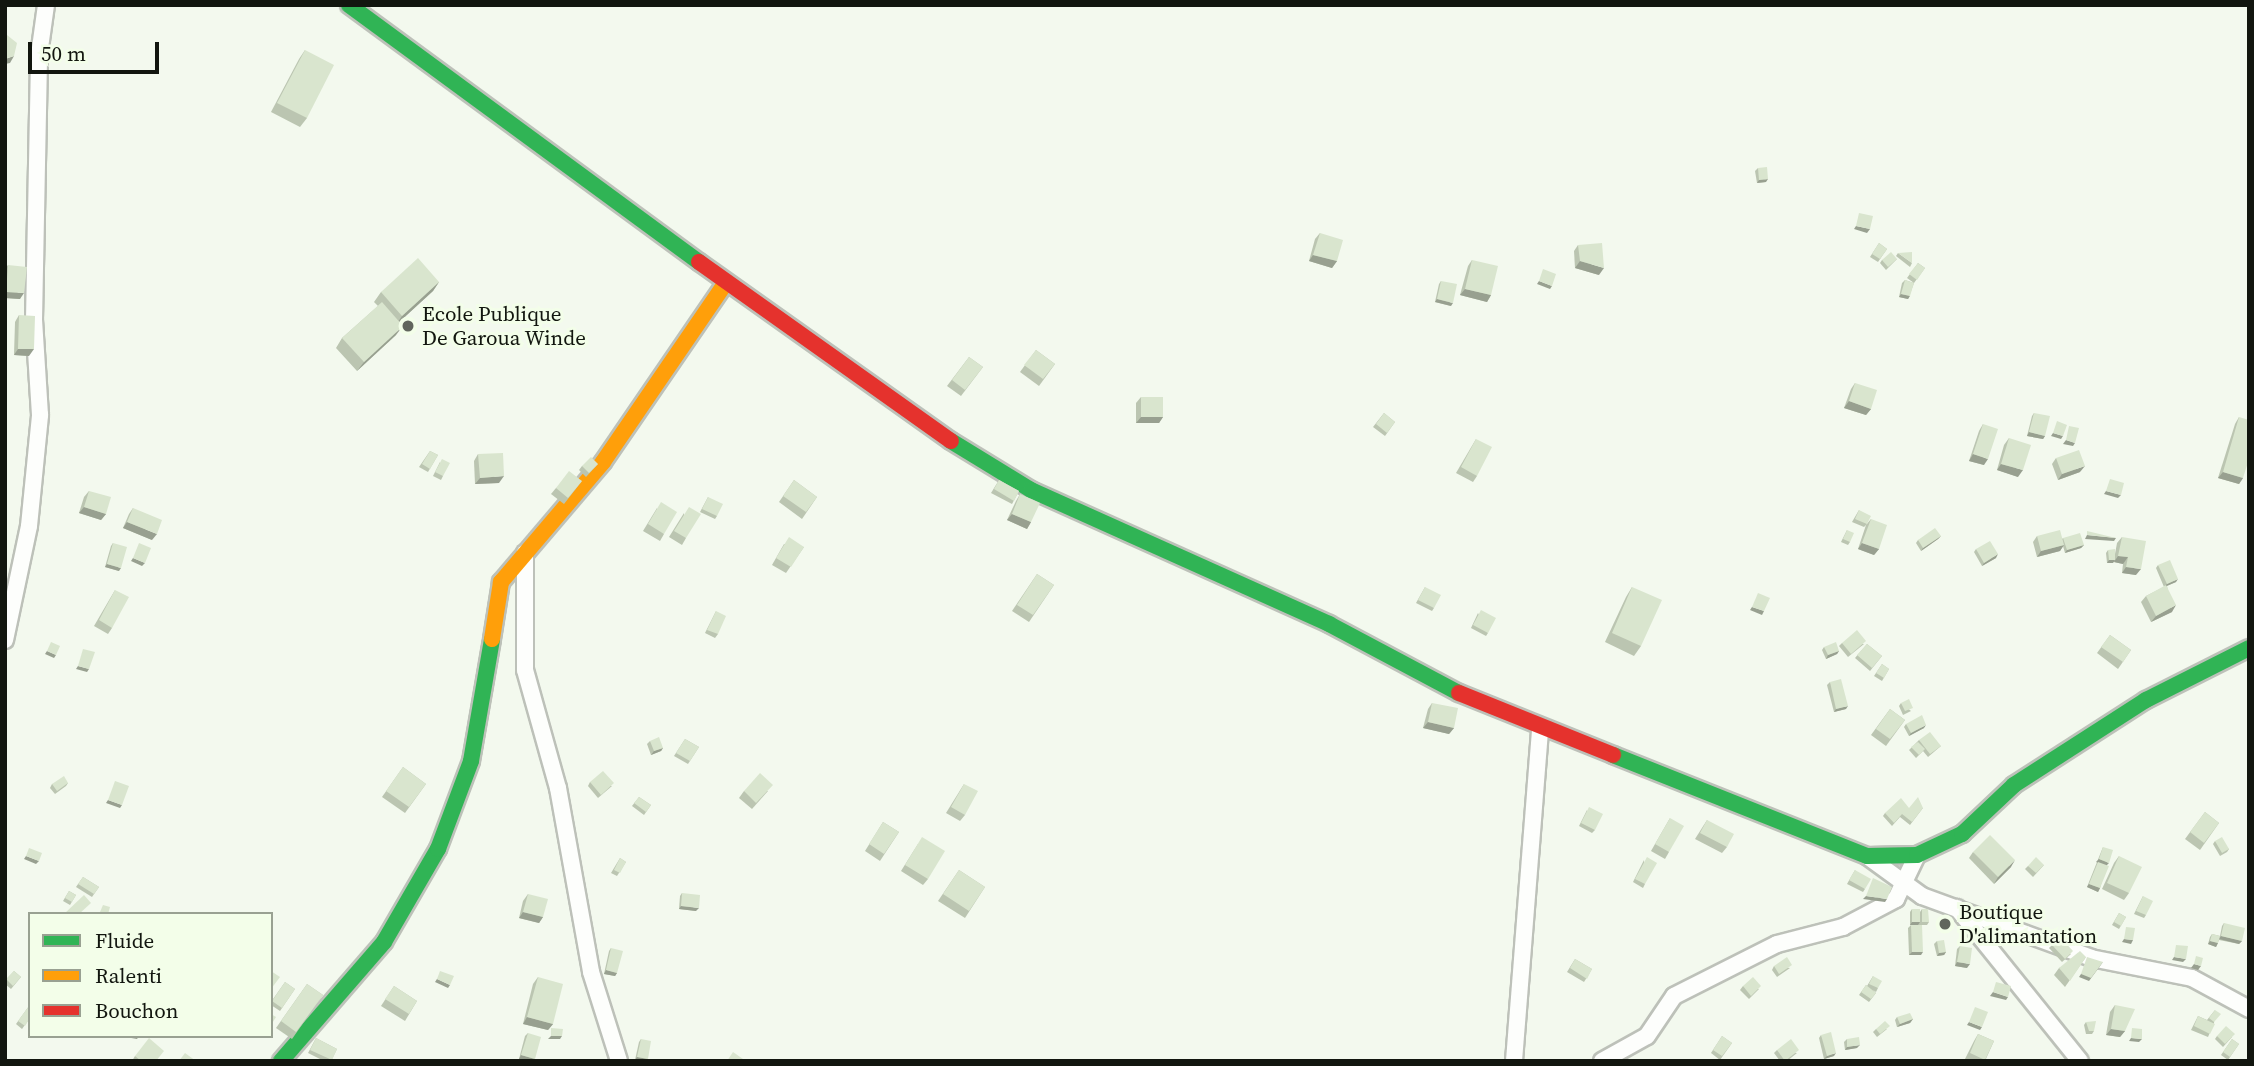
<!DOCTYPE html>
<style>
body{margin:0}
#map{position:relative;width:2254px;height:1066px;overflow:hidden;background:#f3f9ee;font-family:"Source Serif 4",serif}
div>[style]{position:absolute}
.roads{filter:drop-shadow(2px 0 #bdc1b9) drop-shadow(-2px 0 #bdc1b9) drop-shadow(0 2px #bdc1b9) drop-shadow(0 -2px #bdc1b9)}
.street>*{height:16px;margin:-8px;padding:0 8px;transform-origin:8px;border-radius:8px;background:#fdfefc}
.fast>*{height:16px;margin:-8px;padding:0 8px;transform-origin:8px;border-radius:8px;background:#30b455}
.slow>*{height:16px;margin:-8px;padding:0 8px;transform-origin:8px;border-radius:8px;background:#ff9f0a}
.jam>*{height:16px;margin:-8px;padding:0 8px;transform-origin:8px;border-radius:8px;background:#e5322d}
.wall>*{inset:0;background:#bbc5b1}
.shaded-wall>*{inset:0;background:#98a090}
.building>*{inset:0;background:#d9e5ce}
.dots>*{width:19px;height:19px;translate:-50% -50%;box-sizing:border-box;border:4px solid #f3fee9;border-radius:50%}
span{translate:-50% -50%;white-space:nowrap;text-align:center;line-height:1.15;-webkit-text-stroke:6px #f3fee9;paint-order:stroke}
.poi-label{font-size:21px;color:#12160f}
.left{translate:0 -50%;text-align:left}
.frame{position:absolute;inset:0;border:7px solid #12160f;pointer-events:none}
.legend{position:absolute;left:28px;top:912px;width:245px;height:126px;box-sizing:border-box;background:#f3fee9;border:2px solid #99a192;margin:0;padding:9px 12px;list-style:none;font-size:21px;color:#12160f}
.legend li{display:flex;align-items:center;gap:14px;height:35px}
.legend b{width:35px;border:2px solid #99a192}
.scale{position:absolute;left:28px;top:42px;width:131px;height:32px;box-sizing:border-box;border:4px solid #12160f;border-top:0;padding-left:9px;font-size:21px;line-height:24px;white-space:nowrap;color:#12160f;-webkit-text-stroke:5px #f3fee9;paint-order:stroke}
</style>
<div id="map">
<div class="roads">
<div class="street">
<i style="left:525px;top:553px;width:117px;rotate:90deg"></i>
<i style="left:525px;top:670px;width:123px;rotate:74.4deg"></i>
<i style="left:558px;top:788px;width:187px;rotate:79.8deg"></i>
<i style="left:591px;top:972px;width:93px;rotate:72.5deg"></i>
<i style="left:5px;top:640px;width:116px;rotate:-78.1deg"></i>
<i style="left:29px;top:526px;width:112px;rotate:-84.3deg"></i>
<i style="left:40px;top:415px;width:95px;rotate:-93.6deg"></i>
<i style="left:34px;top:320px;width:265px;rotate:-88.9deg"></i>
<i style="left:39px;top:55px;width:50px;rotate:-82deg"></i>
<i style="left:1867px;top:856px;width:68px;rotate:36deg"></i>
<i style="left:1922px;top:896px;width:180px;rotate:20.1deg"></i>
<i style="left:2091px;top:958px;width:103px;rotate:11.2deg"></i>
<i style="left:2192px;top:978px;width:65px;rotate:28.5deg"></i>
<i style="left:1957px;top:908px;width:196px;rotate:51.2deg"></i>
<i style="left:1514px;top:1061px;width:333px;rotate:-85.5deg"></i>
<i style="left:1602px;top:1061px;width:51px;rotate:-29.1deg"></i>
<i style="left:1647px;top:1036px;width:48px;rotate:-56deg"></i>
<i style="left:1674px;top:996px;width:115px;rotate:-26.8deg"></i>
<i style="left:1777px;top:944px;width:68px;rotate:-14.4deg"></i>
<i style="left:1843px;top:927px;width:60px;rotate:-27.8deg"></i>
<i style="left:1896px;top:899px;width:49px;rotate:-64.5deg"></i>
</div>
<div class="fast">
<i style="left:349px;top:5px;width:434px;rotate:36.3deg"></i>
<i style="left:951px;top:441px;width:94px;rotate:31.5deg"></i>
<i style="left:1031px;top:490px;width:327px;rotate:24.2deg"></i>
<i style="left:1329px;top:624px;width:147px;rotate:28deg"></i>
<i style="left:1613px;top:755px;width:273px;rotate:21.7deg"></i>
<i style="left:1867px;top:856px;width:50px;rotate:-1.1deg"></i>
<i style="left:1917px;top:855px;width:50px;rotate:-25deg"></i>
<i style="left:1962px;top:834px;width:71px;rotate:-43.3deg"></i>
<i style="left:2014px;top:785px;width:157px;rotate:-32.8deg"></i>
<i style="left:2146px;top:700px;width:115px;rotate:-26.8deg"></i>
<i style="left:281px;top:1061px;width:157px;rotate:-49.1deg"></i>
<i style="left:384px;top:942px;width:108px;rotate:-59.9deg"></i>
<i style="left:438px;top:849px;width:94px;rotate:-69.4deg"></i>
<i style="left:471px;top:761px;width:124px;rotate:-80.2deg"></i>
</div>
<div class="slow">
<i style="left:492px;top:639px;width:58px;rotate:-81deg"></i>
<i style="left:501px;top:582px;width:157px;rotate:-49.6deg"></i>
<i style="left:603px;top:462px;width:214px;rotate:-55.6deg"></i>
</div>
<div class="jam">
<i style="left:699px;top:262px;width:309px;rotate:35.4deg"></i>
<i style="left:1459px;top:693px;width:166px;rotate:21.9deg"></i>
</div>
</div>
<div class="wall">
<i style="clip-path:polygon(305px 50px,307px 118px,300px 127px,271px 112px,299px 59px)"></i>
<i style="clip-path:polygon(1758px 168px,1766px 182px,1757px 183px,1755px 171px)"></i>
<i style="clip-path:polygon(1320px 233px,1337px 261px,1332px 268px,1309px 261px,1315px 239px)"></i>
<i style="clip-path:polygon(1879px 243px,1887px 249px,1878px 262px,1870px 257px)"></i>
<i style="clip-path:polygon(1578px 245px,1599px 275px,1575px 268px,1574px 251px)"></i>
<i style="clip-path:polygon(1898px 253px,1912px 263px,1910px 267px,1896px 256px)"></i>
<i style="clip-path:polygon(1897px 259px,1886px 270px,1880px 263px,1882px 260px)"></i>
<i style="clip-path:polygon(1472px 260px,1491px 295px,1487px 302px,1460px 295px,1468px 266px)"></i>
<i style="clip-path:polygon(1918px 263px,1925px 268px,1914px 283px,1908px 299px,1899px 297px,1902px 283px,1905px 280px,1914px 283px,1907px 278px)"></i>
<i style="clip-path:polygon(8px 265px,20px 299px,5px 298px,5px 269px)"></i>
<i style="clip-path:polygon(1441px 281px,1451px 306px,1435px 302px,1439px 284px)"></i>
<i style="clip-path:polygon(439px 282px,433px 291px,399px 322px,396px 335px,357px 371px,336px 348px,342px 338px,378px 306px,374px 302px,381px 292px)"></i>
<i style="clip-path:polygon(19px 315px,29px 356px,14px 355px,15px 322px)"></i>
<i style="clip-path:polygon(1036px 350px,1055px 364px,1039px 386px,1020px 372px)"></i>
<i style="clip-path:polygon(969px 357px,983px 367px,961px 396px,947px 386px)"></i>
<i style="clip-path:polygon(1855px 383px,1871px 409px,1866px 415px,1844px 408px,1851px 389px)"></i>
<i style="clip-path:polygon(1141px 397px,1163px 417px,1159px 423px,1136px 423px,1136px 403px)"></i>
<i style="clip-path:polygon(1384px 413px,1395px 422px,1385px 436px,1373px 427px)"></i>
<i style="clip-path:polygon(2034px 413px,2045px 436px,2043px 439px,2027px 436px,2032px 416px)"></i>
<i style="clip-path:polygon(2239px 417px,2243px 478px,2239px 484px,2218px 478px,2235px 424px)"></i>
<i style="clip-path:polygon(1983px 424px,1984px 465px,1969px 461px,1979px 431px)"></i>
<i style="clip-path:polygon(2009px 438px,2018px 477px,1997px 470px,2004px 445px)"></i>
<i style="clip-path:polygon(1476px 439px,1477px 476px,1473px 482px,1456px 473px)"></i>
<i style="clip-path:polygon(430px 451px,438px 455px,428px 472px,419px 467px)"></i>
<i style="clip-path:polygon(478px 454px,499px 483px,475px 484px,474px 461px)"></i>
<i style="clip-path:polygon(2056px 458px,2080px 472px,2058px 480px,2052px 464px)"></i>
<i style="clip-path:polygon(440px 462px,443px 476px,441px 480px,433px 476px)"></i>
<i style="clip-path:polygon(598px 464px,586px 477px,579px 470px,582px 466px)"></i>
<i style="clip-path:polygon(794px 480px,817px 497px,802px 519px,779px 502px)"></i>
<i style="clip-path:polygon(999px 480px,1019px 491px,1012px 504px,991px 493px)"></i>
<i style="clip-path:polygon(582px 481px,564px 504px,551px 494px,556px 488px)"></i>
<i style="clip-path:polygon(89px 491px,106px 514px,101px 520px,79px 513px,84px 497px)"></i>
<i style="clip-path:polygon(1020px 494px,1031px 522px,1027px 529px,1007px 520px,1016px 501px)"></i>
<i style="clip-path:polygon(708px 497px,717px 516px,715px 519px,700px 512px)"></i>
<i style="clip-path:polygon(133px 508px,152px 540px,123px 528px,129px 514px)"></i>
<i style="clip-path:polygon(657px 508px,664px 534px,660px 541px,643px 531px)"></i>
<i style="clip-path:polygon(1859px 510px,1867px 524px,1864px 527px,1852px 522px)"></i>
<i style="clip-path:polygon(684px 513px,686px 538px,682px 545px,669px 537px)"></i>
<i style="clip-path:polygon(1871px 519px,1879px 549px,1874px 555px,1858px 549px,1866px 525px)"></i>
<i style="clip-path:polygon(1847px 530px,1850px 542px,1848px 545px,1841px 542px)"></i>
<i style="clip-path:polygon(1941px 536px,1938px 539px,1921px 551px,1916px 543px,1918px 540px)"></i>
<i style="clip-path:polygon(2037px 536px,2062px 539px,2063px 538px,2084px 545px,2081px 548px,2065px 553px,2063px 546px,2060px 551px,2037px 557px,2033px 542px)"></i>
<i style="clip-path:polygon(2122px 537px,2136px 575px,2122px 573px,2123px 564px,2114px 562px,2107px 563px,2106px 553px,2108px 550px,2115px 554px,2117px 543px)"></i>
<i style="clip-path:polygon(113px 543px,119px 571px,105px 567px,111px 546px)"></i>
<i style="clip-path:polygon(784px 544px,804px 547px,786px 573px,772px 565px)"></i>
<i style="clip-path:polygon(1976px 549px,1996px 558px,1982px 566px,1974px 552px)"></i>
<i style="clip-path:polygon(2158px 565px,2176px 582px,2167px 586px,2172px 612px,2151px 622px,2141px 602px,2146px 596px,2164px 587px,2156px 568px)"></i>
<i style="clip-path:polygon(1037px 574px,1054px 585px,1029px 622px,1012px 611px)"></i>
<i style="clip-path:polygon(1425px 587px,1434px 608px,1432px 611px,1416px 603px)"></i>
<i style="clip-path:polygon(1632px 587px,1641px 646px,1634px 656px,1605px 642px,1626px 597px)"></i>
<i style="clip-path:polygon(115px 590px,112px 628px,108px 634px,94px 626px)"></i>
<i style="clip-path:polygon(716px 611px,718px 634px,715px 638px,705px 633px)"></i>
<i style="clip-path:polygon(1478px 613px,1488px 633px,1486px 636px,1471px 628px)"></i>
<i style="clip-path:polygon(2110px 635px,2131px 650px,2118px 669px,2097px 653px)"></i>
<i style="clip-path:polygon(1842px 643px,1864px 644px,1848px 657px,1839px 646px)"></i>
<i style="clip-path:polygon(1867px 644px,1882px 656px,1870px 671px,1855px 658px)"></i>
<i style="clip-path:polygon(1824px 647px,1839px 651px,1837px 654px,1826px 659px,1822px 650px)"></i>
<i style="clip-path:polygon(1882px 664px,1889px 669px,1882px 681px,1874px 676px)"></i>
<i style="clip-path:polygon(1830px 682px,1846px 709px,1834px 712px,1827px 685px)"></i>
<i style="clip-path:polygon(1432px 703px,1454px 728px,1449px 734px,1423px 728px,1428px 709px)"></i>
<i style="clip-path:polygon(1901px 703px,1911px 711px,1903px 715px,1899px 706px)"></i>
<i style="clip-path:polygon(1890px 709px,1905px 720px,1886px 746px,1871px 735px)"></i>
<i style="clip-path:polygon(1906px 724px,1924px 728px,1909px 736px,1904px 727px)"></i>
<i style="clip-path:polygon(685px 739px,699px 747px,688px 764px,674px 756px)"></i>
<i style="clip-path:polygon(1919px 740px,1941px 746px,1928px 757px,1923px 751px,1916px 758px,1909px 750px)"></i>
<i style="clip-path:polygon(650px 741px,663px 748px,661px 751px,651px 755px,647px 744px)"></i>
<i style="clip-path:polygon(403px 767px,426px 784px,405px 813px,382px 797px)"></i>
<i style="clip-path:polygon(590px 782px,612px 786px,598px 798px,588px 786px)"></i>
<i style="clip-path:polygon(68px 783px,66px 786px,55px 794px,50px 788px,52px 784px)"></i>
<i style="clip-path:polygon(964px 784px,965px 815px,960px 821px,946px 813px)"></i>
<i style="clip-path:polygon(744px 791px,768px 791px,752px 809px,739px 798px)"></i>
<i style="clip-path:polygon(639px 797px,651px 805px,644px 815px,632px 806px)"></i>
<i style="clip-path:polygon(1909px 808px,1923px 808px,1910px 825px,1900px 817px,1892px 826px,1883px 816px,1885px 813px)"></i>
<i style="clip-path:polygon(1587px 810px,1595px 830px,1592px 833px,1579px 826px)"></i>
<i style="clip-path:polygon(2205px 812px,2219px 823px,2200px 850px,2185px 839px)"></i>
<i style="clip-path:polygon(1670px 818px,1669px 852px,1665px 859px,1651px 851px)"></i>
<i style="clip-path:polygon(1707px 820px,1727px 847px,1722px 853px,1695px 839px)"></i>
<i style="clip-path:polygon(883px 822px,899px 832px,880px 861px,865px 851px)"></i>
<i style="clip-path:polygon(2215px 841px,2229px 849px,2227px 852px,2220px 856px,2213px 844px)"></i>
<i style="clip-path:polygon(918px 844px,928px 879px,923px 885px,901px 871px)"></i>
<i style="clip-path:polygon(2103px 847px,2107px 865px,2100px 888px,2098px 892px,2087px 887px)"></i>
<i style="clip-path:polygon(1973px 852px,2011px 867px,1994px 884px,1969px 858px)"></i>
<i style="clip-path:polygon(2119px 856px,2129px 893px,2124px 900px,2102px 889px,2114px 863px)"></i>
<i style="clip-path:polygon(620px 858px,626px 862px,617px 876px,611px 873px)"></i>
<i style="clip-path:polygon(1644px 860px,1645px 884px,1643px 888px,1633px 882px)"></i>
<i style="clip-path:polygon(2044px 865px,2033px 877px,2025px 869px,2028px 866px)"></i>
<i style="clip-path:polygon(959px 870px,985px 887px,965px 918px,938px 901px)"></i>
<i style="clip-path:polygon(1855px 870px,1865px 889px,1863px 892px,1847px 884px)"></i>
<i style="clip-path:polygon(83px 877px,99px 887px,92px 897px,76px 887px)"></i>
<i style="clip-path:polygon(69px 891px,76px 895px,70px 905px,63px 901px)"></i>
<i style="clip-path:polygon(682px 893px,696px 911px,679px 909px,680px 896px)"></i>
<i style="clip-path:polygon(528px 894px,543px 917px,539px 923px,519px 918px,523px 901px)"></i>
<i style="clip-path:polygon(2143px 896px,2146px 915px,2144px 918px,2134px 914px)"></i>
<i style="clip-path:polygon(1912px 909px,1920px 912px,1922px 909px,1929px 922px,1927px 925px,1922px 925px,1921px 955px,1909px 955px,1908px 928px,1911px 925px,1915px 925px,1910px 925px,1910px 912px)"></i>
<i style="clip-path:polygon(2119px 913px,2126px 917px,2119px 929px,2112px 925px)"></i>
<i style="clip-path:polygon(2224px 923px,2242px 941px,2239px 944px,2219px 940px,2216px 947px,2208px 944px,2210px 937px,2212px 934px,2220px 936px,2222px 926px)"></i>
<i style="clip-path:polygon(1937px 941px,1946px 952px,1944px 955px,1937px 956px,1934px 944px)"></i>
<i style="clip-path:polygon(2052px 945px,2071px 954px,2062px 962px,2049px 948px)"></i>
<i style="clip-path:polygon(1960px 946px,1967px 968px,1955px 966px,1957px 949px)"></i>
<i style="clip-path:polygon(611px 948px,617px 973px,615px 976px,604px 974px,609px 951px)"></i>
<i style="clip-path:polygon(2086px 957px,2065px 987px,2054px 975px,2059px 968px)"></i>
<i style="clip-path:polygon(1575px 959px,1592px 969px,1584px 982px,1567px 972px)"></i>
<i style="clip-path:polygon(1774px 966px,1790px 968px,1777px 977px,1772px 970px)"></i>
<i style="clip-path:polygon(14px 971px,21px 977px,11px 989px,5px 984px,5px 981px)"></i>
<i style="clip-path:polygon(1873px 976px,1878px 988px,1876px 992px,1873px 990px,1876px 993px,1869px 1002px,1859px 995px,1866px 985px,1867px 986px)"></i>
<i style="clip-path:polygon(538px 977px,553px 1024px,548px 1030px,523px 1024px,533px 984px)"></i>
<i style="clip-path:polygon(285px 982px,295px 989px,280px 1011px,271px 1005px,271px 1002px)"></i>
<i style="clip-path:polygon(307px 984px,323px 995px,292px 1039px,276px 1028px)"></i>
<i style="clip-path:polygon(394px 986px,417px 1001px,405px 1021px,381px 1006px)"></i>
<i style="clip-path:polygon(1743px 986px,1759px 989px,1749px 999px,1740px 990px)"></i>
<i style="clip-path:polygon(2115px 1005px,2125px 1031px,2120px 1037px,2106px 1035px,2110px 1012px)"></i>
<i style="clip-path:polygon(29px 1006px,30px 1018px,22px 1029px,16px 1024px)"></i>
<i style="clip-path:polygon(2215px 1010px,2214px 1023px,2208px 1037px,2191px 1030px,2198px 1016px,2207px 1020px)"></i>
<i style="clip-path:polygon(1897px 1017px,1913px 1019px,1910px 1023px,1897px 1027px,1895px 1020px)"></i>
<i style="clip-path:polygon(2086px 1022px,2094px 1031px,2092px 1034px,2086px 1034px,2084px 1025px)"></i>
<i style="clip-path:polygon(1876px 1029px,1887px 1029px,1877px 1037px,1873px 1032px)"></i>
<i style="clip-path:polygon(528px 1033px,535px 1059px,533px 1061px,526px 1061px,519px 1059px,525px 1036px)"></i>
<i style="clip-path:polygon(1978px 1034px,1994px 1041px,1985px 1061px,1969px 1061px,1965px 1059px,1974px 1041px)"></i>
<i style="clip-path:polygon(1821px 1035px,1834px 1056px,1824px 1059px,1819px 1038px)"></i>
<i style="clip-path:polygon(1722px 1036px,1732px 1043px,1720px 1060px,1711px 1053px)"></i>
<i style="clip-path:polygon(2217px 1036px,2232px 1037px,2223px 1047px,2215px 1039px)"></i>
<i style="clip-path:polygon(316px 1038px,337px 1049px,331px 1061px,324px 1061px,308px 1053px)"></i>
<i style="clip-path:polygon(641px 1039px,648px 1059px,647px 1061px,635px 1060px,639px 1042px)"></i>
<i style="clip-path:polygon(1847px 1039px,1857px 1048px,1845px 1050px,1844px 1042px)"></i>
<i style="clip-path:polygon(2232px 1039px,2239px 1044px,2228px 1060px,2221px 1055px)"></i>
<i style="clip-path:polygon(1777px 1050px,1797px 1053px,1787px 1061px,1780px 1061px,1774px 1053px)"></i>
<i style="clip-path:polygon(135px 1056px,157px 1061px,132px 1061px)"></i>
</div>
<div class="shaded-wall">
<i style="clip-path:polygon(14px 56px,10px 63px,5px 64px,5px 59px)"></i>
<i style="clip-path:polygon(1768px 179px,1766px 182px,1757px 183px,1759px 180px)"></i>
<i style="clip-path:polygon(1856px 226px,1870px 229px,1867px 233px,1854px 229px)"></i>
<i style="clip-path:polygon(1313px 255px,1337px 261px,1332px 268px,1309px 261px)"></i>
<i style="clip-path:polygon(1580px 261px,1604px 268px,1599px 275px,1575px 268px)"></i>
<i style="clip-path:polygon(1539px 281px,1552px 286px,1550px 289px,1537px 284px)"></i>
<i style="clip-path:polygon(439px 282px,433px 291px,396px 325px,402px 316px)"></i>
<i style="clip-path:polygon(1465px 289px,1491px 295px,1487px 302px,1460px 295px)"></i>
<i style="clip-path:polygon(6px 292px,24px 293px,20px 299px,5px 298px)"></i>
<i style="clip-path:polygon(1901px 294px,1910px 296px,1908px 299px,1899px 297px)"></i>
<i style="clip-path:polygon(1437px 299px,1453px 303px,1451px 306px,1435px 302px)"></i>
<i style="clip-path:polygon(403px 326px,396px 335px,357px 371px,364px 362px)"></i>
<i style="clip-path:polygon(18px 349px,34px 349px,29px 356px,14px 355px)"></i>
<i style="clip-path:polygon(1849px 401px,1871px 409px,1866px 415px,1844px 408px)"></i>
<i style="clip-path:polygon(1141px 417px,1163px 417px,1159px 423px,1136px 423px)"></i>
<i style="clip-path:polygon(2029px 432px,2045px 436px,2043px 439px,2027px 436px)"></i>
<i style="clip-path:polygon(2053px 433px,2063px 436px,2061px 439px,2051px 436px)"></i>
<i style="clip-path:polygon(2066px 440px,2075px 443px,2073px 446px,2063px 444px)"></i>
<i style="clip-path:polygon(1973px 454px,1988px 459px,1984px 465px,1969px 461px)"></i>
<i style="clip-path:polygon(2001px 464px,2023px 470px,2018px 477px,1997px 470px)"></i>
<i style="clip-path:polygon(2085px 466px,2080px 472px,2058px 480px,2062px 474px)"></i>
<i style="clip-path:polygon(2223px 472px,2243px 478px,2239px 484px,2218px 478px)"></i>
<i style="clip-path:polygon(504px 476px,499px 483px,475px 484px,480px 478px)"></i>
<i style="clip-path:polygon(2106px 491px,2121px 495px,2118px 498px,2104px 494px)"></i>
<i style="clip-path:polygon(84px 507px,106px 514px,101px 520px,79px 513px)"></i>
<i style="clip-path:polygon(1012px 514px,1031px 522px,1027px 529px,1007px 520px)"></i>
<i style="clip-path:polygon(127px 522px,157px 534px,152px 540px,123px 528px)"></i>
<i style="clip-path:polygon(2087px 535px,2116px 538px,2114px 541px,2085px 539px)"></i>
<i style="clip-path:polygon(1941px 536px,1938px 539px,1921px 551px,1923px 548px)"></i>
<i style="clip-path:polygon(1862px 543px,1879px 549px,1874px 555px,1858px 549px)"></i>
<i style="clip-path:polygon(2064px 545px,2060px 551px,2037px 557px,2041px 551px)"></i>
<i style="clip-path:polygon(2084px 545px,2081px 548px,2065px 553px,2067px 550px)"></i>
<i style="clip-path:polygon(1998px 554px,1996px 558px,1982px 566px,1984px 563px)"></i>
<i style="clip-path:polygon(2118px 556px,2128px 557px,2123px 564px,2114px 562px)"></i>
<i style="clip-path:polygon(133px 558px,145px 563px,142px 566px,131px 561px)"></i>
<i style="clip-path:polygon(2109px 560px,2115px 560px,2113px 563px,2107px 563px)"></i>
<i style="clip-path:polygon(107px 564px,121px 568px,119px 571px,105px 567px)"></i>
<i style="clip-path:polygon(2126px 567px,2141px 569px,2136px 575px,2122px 573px)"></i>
<i style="clip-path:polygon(2178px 579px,2176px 582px,2164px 587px,2167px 584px)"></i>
<i style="clip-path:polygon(2176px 605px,2172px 612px,2151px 622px,2156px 616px)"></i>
<i style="clip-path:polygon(1752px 607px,1764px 611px,1762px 615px,1750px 610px)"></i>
<i style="clip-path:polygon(47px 651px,56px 655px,54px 658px,45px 654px)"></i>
<i style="clip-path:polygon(1839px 651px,1837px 654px,1826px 659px,1828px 655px)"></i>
<i style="clip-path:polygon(78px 666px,89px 669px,87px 672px,76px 669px)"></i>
<i style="clip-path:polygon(1848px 706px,1846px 709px,1834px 712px,1836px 709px)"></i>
<i style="clip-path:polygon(1428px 722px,1454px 728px,1449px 734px,1423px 728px)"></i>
<i style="clip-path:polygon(1926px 725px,1924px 728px,1909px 736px,1911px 733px)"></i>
<i style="clip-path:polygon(663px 748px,661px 751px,651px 755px,654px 751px)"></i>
<i style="clip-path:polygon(108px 800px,122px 805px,120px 808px,106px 803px)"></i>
<i style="clip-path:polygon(26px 856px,39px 861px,36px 864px,24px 859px)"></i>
<i style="clip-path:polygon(2099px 859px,2109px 863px,2106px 866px,2096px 862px)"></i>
<i style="clip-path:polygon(2015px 860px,2011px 867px,1994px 884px,1998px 877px)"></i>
<i style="clip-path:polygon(2089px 884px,2100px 888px,2098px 892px,2087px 887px)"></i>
<i style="clip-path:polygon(1866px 896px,1887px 899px,1885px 902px,1863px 899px)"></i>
<i style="clip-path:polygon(681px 906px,699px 908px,696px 911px,679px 909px)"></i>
<i style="clip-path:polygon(523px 912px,543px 917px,539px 923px,519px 918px)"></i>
<i style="clip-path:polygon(1912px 922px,1920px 922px,1918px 925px,1910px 925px)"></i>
<i style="clip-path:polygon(2221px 936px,2242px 941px,2239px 944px,2219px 939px)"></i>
<i style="clip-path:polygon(2124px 939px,2133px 940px,2131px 944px,2122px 942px)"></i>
<i style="clip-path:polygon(2210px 941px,2218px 943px,2216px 947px,2208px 944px)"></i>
<i style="clip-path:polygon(1912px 952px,1923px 952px,1921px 955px,1909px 955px)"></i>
<i style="clip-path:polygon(1946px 952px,1944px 955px,1937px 956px,1939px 953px)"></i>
<i style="clip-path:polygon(2174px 957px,2186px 959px,2183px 962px,2172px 960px)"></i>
<i style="clip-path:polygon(1957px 962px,1970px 964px,1967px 968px,1955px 966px)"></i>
<i style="clip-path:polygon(2103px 962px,2089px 981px,2079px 977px,2081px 974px)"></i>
<i style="clip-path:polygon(2194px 964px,2201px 966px,2198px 970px,2191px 968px)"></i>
<i style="clip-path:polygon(606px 970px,617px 973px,615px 976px,604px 974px)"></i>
<i style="clip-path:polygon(437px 979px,450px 985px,448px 988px,435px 982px)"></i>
<i style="clip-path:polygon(1993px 992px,2008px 997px,2006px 1000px,1990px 996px)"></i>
<i style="clip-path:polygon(527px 1017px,553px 1024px,548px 1030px,523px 1024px)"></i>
<i style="clip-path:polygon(1913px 1019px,1910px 1023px,1897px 1027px,1900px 1024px)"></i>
<i style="clip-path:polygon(1969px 1022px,1982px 1027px,1980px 1030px,1967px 1025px)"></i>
<i style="clip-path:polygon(2111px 1029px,2125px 1031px,2120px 1037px,2106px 1035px)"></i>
<i style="clip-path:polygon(120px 1036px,139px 1036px,137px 1039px)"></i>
<i style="clip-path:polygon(551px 1036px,562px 1036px,560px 1039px,548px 1039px)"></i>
<i style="clip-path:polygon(2131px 1038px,2142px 1039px,2139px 1042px,2129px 1041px)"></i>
<i style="clip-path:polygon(1860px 1045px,1857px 1048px,1845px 1050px,1847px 1047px)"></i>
<i style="clip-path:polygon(1836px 1053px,1834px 1056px,1824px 1059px,1827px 1056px)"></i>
<i style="clip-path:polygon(521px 1055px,535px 1059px,533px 1061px,526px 1061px,519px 1059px)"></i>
<i style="clip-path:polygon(637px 1057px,648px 1059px,647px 1061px,635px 1060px)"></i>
</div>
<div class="building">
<i style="clip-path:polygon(5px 35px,7px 35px,17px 43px,14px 56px,5px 59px)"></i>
<i style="clip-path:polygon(305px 50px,334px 65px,307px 118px,277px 103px)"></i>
<i style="clip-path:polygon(1767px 167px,1768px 179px,1759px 180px,1758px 168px)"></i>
<i style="clip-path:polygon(1859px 213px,1873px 216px,1870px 229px,1856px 226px)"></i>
<i style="clip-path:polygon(1320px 233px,1343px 240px,1337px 261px,1313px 255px)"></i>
<i style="clip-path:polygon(1602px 243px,1604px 268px,1580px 261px,1578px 245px)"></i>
<i style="clip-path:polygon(1879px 243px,1887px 249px,1880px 259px,1872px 254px)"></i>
<i style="clip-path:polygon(1891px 252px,1897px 259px,1888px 267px,1882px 260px)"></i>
<i style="clip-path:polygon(1912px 252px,1912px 263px,1898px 253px)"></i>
<i style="clip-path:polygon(418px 258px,439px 282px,402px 316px,381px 292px)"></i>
<i style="clip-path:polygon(1472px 260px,1498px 266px,1491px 295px,1465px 289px)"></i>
<i style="clip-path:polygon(1918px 263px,1925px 268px,1917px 280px,1909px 274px)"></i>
<i style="clip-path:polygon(8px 265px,27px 267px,24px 293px,6px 292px)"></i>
<i style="clip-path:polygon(1543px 269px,1556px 274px,1552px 286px,1539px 281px)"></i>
<i style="clip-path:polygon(1905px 280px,1914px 283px,1910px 296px,1901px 294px)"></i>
<i style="clip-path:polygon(1441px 281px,1457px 284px,1453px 303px,1437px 299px)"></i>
<i style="clip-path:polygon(382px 302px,403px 326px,364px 362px,342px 338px)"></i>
<i style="clip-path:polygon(19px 315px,35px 316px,34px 349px,18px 349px)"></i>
<i style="clip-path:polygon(1036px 350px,1055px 364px,1043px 379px,1024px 365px)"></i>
<i style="clip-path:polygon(969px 357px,983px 367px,965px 390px,952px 380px)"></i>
<i style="clip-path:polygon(1855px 383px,1877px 390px,1871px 409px,1849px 401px)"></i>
<i style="clip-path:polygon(1141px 397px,1163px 397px,1163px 417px,1141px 417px)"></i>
<i style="clip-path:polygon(1384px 413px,1395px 422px,1387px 433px,1376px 424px)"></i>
<i style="clip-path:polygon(2034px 413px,2050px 416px,2045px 436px,2029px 432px)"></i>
<i style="clip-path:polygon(2239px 417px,2249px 420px,2249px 459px,2243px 478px,2223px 472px)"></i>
<i style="clip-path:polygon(2057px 421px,2067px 425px,2063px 436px,2053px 433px)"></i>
<i style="clip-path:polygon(1983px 424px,1998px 429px,1988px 459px,1973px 454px)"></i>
<i style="clip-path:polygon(2069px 426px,2079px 428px,2075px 443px,2066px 440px)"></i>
<i style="clip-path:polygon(2009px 438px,2031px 445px,2023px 470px,2001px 464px)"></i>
<i style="clip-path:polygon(1476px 439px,1492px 447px,1477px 476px,1461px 467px)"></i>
<i style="clip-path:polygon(2079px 450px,2085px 466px,2062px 474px,2056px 458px)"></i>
<i style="clip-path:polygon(430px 451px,438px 455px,430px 469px,422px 464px)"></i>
<i style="clip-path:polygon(503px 453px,504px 476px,480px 478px,478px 454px)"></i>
<i style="clip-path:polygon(591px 457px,598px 464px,589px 473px,582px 466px)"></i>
<i style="clip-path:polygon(442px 459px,450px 463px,443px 476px,435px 472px)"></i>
<i style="clip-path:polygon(569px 471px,582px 481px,568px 498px,556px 488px)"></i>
<i style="clip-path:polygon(2110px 479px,2124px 483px,2121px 495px,2106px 491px)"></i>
<i style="clip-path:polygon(794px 480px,817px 497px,806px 512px,783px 496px)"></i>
<i style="clip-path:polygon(999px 480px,1019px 491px,1014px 501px,994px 489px)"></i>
<i style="clip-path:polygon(89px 491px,111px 497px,106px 514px,84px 507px)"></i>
<i style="clip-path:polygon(1020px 494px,1040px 503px,1031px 522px,1012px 514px)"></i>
<i style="clip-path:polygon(708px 497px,723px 504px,717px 516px,702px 509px)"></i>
<i style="clip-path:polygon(661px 502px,677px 512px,664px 534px,648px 524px)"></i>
<i style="clip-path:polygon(689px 507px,701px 514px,686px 538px,674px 531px)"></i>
<i style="clip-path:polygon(133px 508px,162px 520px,157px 534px,127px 522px)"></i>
<i style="clip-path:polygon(1859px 510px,1871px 516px,1867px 524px,1855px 519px)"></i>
<i style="clip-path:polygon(1871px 519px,1887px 525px,1879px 549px,1862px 543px)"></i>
<i style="clip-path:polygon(1935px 528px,1941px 536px,1923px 548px,1918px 540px)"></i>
<i style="clip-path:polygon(1847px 530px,1854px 533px,1850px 542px,1843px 539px)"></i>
<i style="clip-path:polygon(2060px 530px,2064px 545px,2041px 551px,2037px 536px)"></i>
<i style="clip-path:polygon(2087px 531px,2116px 538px,2087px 535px)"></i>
<i style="clip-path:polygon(2080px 533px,2084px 545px,2067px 550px,2063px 538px)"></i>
<i style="clip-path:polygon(789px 537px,804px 547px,791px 567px,776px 558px)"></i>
<i style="clip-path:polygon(2122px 537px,2146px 541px,2141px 569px,2126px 567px,2128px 557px,2118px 556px)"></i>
<i style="clip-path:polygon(1990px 541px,1998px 554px,1984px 563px,1976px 549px)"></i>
<i style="clip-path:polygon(113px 543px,127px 547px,121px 568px,107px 564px)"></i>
<i style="clip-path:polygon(139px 543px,151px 548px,145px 563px,133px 558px)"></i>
<i style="clip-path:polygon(2115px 549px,2115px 560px,2109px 560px,2108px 550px)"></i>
<i style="clip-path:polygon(2170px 560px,2178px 579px,2167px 584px,2158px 565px)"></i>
<i style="clip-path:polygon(1037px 574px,1054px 585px,1033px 615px,1017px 605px)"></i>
<i style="clip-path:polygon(2166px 585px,2176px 605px,2156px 616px,2146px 596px)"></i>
<i style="clip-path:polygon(1425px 587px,1441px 595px,1434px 608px,1418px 600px)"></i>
<i style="clip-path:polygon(1632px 587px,1662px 600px,1641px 646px,1612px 633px)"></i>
<i style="clip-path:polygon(115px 590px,129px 597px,112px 628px,99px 620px)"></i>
<i style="clip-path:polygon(1758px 593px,1770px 598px,1764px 611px,1752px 607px)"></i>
<i style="clip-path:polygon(1481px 610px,1496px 618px,1488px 633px,1473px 625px)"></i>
<i style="clip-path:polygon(716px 611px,726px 616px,718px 634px,707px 630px)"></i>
<i style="clip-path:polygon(1857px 630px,1866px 641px,1851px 654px,1842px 643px)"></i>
<i style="clip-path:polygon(2110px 635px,2131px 650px,2123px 662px,2101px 647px)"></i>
<i style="clip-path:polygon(51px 642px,60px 646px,56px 655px,47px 651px)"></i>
<i style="clip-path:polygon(1836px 642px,1839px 651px,1828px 655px,1824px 647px)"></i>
<i style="clip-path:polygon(1867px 644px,1882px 656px,1872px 668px,1857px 655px)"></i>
<i style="clip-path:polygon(83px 649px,95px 652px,89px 669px,78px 666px)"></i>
<i style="clip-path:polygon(1882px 664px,1889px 669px,1884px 678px,1876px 673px)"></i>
<i style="clip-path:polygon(1841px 679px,1848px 706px,1836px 709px,1830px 682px)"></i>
<i style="clip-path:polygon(1909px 699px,1913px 708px,1905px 711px,1901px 703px)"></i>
<i style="clip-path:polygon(1432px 703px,1458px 708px,1454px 728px,1428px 722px)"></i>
<i style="clip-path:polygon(1890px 709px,1905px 720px,1890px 739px,1876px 729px)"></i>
<i style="clip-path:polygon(1922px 715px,1926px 725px,1911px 733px,1906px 724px)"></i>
<i style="clip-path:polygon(1930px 732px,1941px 746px,1930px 754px,1919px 740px)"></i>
<i style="clip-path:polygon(659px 737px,663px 748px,654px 751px,650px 741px)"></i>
<i style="clip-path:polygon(685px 739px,699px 747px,690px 761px,676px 753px)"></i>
<i style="clip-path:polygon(1918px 742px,1925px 749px,1919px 755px,1911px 747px)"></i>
<i style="clip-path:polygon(403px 767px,426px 784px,409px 807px,386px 791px)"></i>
<i style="clip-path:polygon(603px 771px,614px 783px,601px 795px,590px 782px)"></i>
<i style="clip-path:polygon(760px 773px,773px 785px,756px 803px,744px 791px)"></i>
<i style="clip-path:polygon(64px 776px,68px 783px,57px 791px,52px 784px)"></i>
<i style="clip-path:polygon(115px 781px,129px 786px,122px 805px,108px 800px)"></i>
<i style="clip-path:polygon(964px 784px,978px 791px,965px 815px,951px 807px)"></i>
<i style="clip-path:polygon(639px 797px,651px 805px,646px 812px,634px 803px)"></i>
<i style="clip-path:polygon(1918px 797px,1923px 808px,1912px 822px,1902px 814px,1894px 823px,1885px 813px,1901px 798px,1909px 808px)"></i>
<i style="clip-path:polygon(1589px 807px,1603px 814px,1595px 830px,1581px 823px)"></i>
<i style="clip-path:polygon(2205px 812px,2219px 823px,2204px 843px,2190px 832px)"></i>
<i style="clip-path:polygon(1670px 818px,1684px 826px,1669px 852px,1655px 844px)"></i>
<i style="clip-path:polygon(1707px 820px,1734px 834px,1727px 847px,1700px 833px)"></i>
<i style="clip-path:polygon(883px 822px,899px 832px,884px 854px,869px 844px)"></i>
<i style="clip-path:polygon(1990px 835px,2015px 860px,1998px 877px,1973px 852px)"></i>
<i style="clip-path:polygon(922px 837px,945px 851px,928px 879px,905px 865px)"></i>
<i style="clip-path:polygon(2222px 837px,2229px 849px,2222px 853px,2215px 841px)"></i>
<i style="clip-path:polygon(2103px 847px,2113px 850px,2109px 863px,2099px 859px)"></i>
<i style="clip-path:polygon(29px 848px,42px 853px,39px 861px,26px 856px)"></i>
<i style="clip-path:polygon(2119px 856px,2142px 867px,2129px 893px,2107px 883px)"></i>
<i style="clip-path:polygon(1647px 857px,1657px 863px,1645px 884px,1635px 879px)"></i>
<i style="clip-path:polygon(2036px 857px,2044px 865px,2036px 873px,2028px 866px)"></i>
<i style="clip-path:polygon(620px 858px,626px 862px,620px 873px,614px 870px)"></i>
<i style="clip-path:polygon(2098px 862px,2109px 866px,2100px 888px,2089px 884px)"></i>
<i style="clip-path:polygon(959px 870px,985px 887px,969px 911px,943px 894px)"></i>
<i style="clip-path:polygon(1855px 870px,1871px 879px,1865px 889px,1849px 880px)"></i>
<i style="clip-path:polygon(83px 877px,99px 887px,94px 894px,78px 884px)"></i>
<i style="clip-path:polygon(1873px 878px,1892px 887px,1887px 899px,1866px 896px)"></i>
<i style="clip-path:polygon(69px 891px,76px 895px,72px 902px,65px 898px)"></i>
<i style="clip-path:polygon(682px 893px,700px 895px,699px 908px,681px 906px)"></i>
<i style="clip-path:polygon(528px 894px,548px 899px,543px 917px,523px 912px)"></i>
<i style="clip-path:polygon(84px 895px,91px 903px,79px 914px,64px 914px)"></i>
<i style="clip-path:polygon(2143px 896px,2153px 901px,2146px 915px,2136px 911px)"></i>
<i style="clip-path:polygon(103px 905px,110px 907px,108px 914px,100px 912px)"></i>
<i style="clip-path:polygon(1912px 909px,1920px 909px,1920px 922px,1912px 922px)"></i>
<i style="clip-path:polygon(1922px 909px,1928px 909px,1929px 922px,1922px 922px)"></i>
<i style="clip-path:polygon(2119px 913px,2126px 917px,2121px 926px,2114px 922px)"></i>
<i style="clip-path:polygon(2224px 923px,2245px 928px,2242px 941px,2221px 936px)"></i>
<i style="clip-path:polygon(1911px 925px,1922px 925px,1923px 952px,1912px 952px)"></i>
<i style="clip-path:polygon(2126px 927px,2135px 928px,2133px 940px,2124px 939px)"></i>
<i style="clip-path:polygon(2212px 934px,2220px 936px,2218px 943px,2210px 941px)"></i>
<i style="clip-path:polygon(2060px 937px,2073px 951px,2065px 959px,2052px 945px)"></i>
<i style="clip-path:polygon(1944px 940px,1946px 952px,1939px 953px,1937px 941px)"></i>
<i style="clip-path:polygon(2176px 945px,2188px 946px,2186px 959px,2174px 957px)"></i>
<i style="clip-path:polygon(1960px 946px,1972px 948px,1970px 964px,1957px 962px)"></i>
<i style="clip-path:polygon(611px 948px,623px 951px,617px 973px,606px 970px)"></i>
<i style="clip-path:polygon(2080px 951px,2086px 957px,2070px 981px,2059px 968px)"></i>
<i style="clip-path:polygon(2196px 956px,2203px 958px,2201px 966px,2194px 964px)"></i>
<i style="clip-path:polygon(1787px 957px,1792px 965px,1779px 974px,1774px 966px)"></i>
<i style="clip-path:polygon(2087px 957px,2103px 962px,2091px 978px,2081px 974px)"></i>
<i style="clip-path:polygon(1575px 959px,1592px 969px,1587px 979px,1570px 968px)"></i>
<i style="clip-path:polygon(14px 971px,21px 977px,13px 986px,6px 979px)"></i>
<i style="clip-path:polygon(271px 971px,280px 977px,271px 989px)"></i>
<i style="clip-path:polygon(440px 971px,454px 976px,450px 985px,437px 979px)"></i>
<i style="clip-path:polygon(1873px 976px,1882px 981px,1878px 988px,1869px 984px)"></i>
<i style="clip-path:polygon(538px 977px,563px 984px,553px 1024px,527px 1017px)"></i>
<i style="clip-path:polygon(1753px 977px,1761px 986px,1751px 996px,1743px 986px)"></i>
<i style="clip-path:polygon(285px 982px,295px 989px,282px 1008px,272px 1001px)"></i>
<i style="clip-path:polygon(1996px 982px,2011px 986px,2008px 997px,1993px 992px)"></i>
<i style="clip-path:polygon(307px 984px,323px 995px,296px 1032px,281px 1021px)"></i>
<i style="clip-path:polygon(1866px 985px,1876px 993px,1871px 999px,1861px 992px)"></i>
<i style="clip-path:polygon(394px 986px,417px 1001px,409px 1014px,385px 999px)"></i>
<i style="clip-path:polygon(2115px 1005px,2135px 1009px,2125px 1031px,2111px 1029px)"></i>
<i style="clip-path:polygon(29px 1006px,30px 1018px,25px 1026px,18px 1021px)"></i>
<i style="clip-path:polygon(1975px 1007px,1988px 1012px,1982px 1027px,1969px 1022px)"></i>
<i style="clip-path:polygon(2215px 1010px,2221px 1014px,2214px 1022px,2209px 1018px)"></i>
<i style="clip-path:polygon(1910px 1013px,1913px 1019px,1900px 1024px,1897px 1017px)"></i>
<i style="clip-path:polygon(271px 1014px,276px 1017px,271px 1025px)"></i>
<i style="clip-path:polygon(2198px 1016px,2215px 1024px,2210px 1034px,2194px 1026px)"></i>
<i style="clip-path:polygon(1885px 1021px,1890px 1026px,1880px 1034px,1876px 1029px)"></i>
<i style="clip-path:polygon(2096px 1021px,2094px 1031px,2089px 1031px,2086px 1022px)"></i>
<i style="clip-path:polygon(2226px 1026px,2235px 1034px,2225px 1044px,2217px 1036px)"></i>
<i style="clip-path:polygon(551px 1028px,563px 1029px,562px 1036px,551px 1036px)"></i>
<i style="clip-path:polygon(2132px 1028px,2142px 1029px,2142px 1039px,2131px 1038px)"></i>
<i style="clip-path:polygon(1831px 1032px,1836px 1053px,1827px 1056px,1821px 1035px)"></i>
<i style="clip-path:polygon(528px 1033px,541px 1037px,535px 1059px,521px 1055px)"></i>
<i style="clip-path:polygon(1978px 1034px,1994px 1041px,1985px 1060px,1970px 1053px)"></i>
<i style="clip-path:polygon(1722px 1036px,1732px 1043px,1722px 1056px,1713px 1050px)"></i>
<i style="clip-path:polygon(1859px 1037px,1860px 1045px,1847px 1047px,1847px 1039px)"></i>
<i style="clip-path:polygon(149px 1038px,164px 1051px,156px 1061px,141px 1061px,135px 1056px)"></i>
<i style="clip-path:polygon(316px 1038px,337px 1049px,332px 1060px,310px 1050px)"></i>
<i style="clip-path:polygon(641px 1039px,651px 1041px,648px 1059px,637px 1057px)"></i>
<i style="clip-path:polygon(1791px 1039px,1799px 1050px,1785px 1061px,1777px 1050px)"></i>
<i style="clip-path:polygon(2232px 1039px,2239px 1044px,2230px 1057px,2223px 1052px)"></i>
<i style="clip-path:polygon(733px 1052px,743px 1059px,741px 1061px,727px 1061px)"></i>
<i style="clip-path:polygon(185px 1053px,196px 1061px,179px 1061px)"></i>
</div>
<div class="dots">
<i style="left:408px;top:326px;background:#61655d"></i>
<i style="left:1945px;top:924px;background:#61655d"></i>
</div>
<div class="poi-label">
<span class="left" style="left:422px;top:326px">Ecole Publique<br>De Garoua Winde</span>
<span class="left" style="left:1959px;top:924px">Boutique<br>D'alimantation</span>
</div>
<div class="frame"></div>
<ul class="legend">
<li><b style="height:9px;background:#30b455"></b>Fluide</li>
<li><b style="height:9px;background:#ff9f0a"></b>Ralenti</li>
<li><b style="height:9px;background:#e5322d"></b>Bouchon</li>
</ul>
<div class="scale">50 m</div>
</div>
